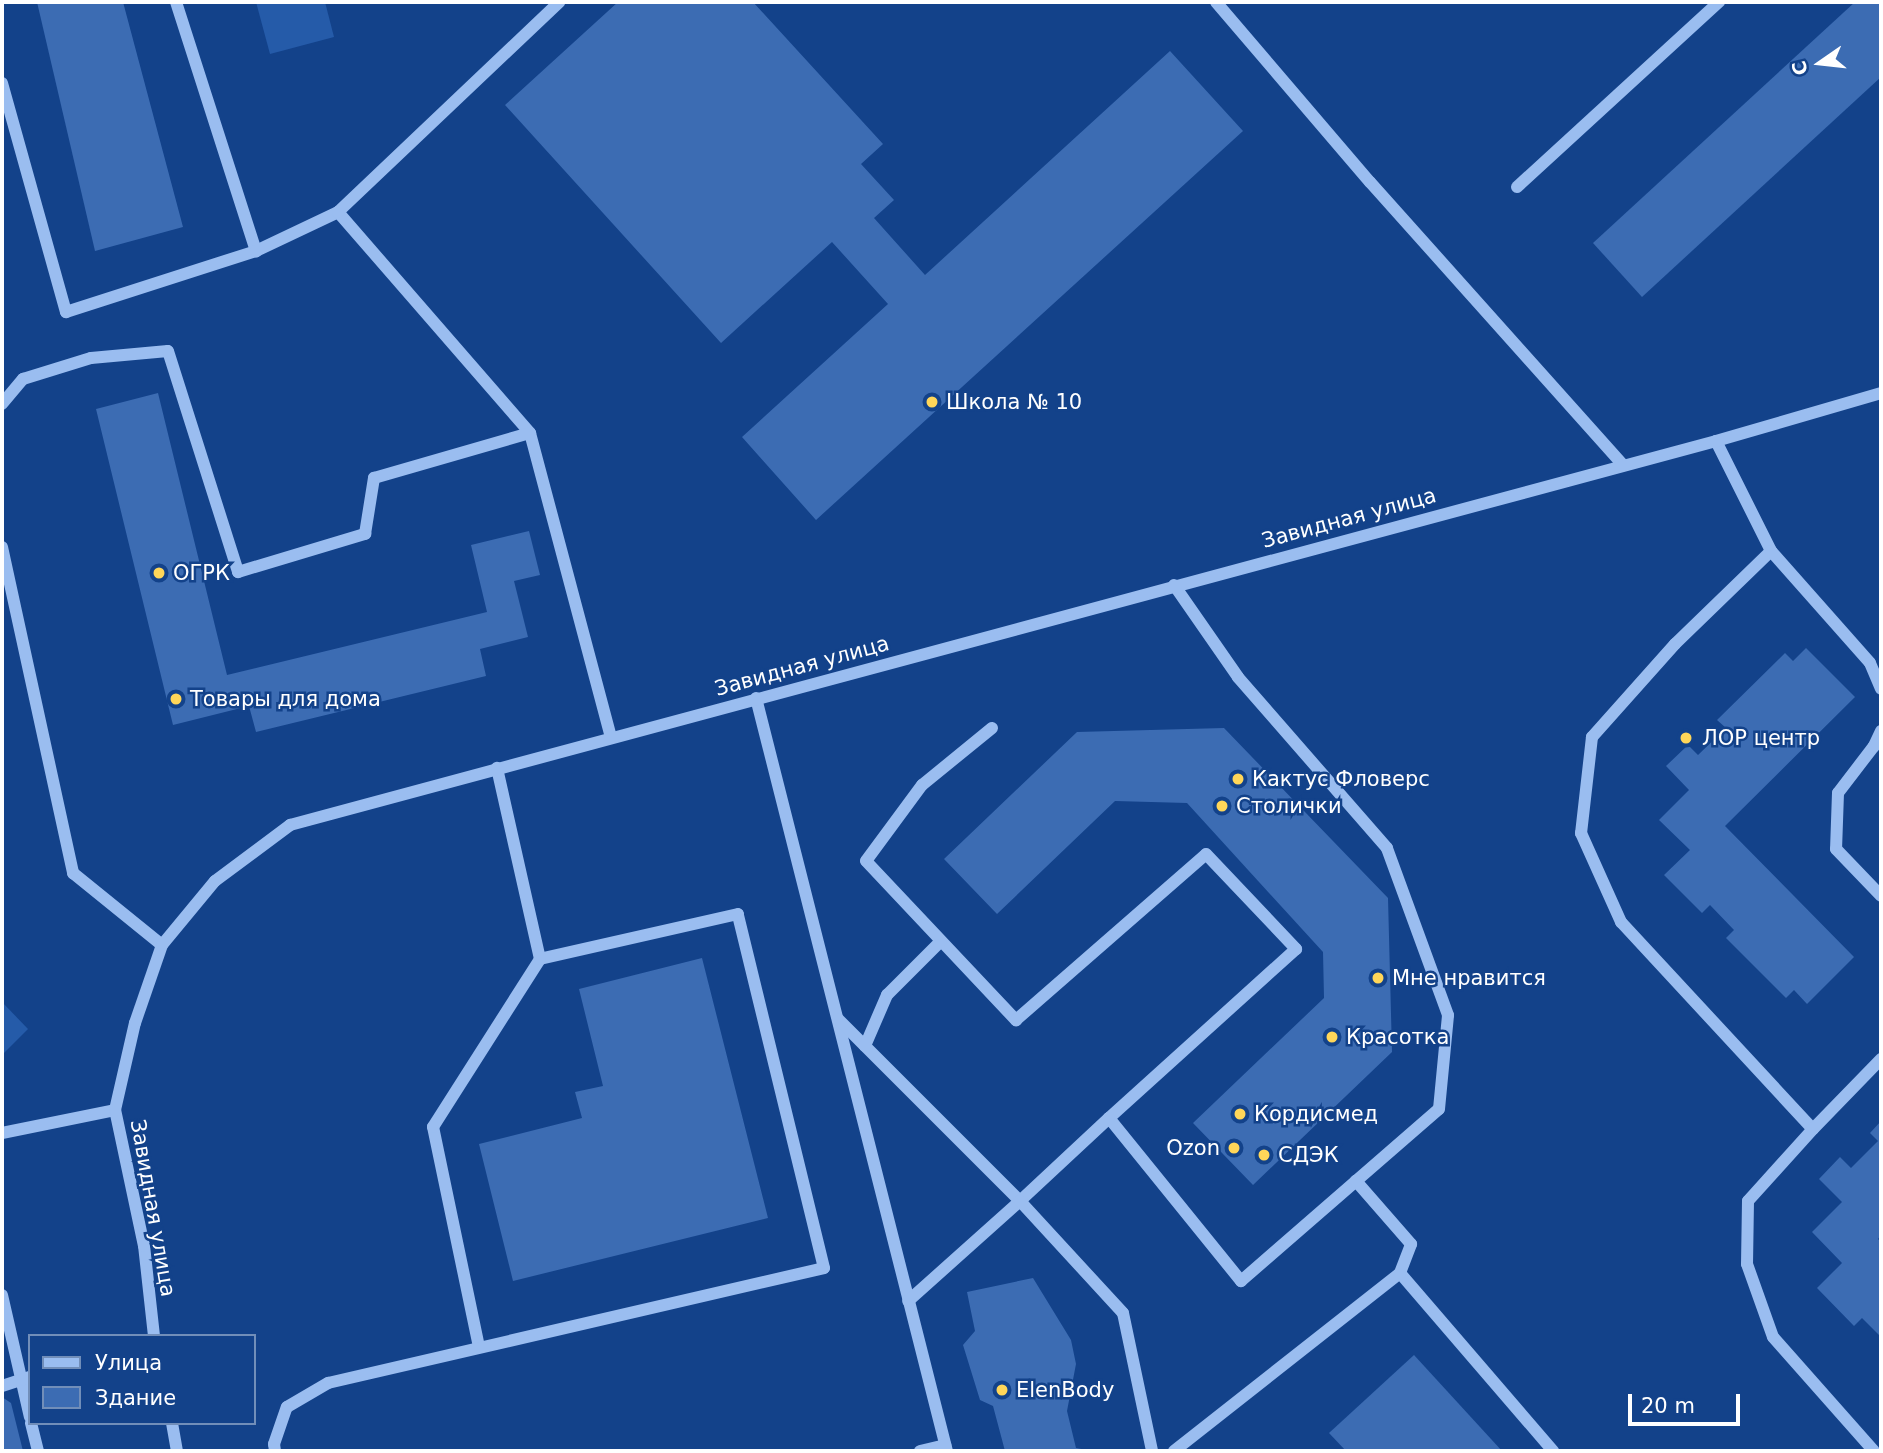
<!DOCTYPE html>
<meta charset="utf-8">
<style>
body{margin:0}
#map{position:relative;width:1883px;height:1453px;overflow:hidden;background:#13428a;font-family:"DejaVu Sans",sans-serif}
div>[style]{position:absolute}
.green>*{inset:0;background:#255ba9}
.building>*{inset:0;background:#3c6cb3}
.minor>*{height:12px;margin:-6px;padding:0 6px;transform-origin:6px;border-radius:6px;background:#9abdf0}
.dots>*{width:19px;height:19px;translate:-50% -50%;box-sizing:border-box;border:4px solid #13428a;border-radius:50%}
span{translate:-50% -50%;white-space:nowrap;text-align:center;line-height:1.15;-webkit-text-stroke:5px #13428a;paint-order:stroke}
.poi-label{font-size:21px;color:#fff}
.left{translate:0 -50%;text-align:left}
.right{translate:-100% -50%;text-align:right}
.street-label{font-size:21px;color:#fff}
.frame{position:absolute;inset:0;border:4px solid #fff;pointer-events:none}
.legend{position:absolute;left:28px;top:1334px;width:228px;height:91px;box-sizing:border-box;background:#13428a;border:2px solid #718eb9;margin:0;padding:9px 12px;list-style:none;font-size:21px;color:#fff}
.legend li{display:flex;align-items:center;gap:14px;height:35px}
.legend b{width:35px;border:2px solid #718eb9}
.north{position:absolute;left:1785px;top:28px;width:70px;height:70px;-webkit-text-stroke:5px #13428a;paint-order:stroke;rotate:256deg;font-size:19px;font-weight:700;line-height:28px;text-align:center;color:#fff}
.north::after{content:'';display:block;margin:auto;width:24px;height:32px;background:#fff;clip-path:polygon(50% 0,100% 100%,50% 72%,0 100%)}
.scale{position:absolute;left:1628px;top:1394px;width:112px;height:32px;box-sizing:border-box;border:4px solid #fff;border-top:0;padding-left:9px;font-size:21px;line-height:24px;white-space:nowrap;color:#fff;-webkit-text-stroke:5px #13428a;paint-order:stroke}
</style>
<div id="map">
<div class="green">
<i style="clip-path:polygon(256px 2px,325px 2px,334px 37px,270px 54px)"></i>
<i style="clip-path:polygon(2px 1002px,28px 1029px,2px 1055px)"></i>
</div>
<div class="building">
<i style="clip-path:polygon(37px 2px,123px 2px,183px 227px,95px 251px)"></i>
<i style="clip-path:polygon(618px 2px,753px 2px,883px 144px,861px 164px,894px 200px,874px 218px,925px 275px,1170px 51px,1243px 131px,816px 520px,742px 437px,888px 304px,832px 242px,721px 343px,505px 105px)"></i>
<i style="clip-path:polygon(1855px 2px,1881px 2px,1881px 77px,1642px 297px,1593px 243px)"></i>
<i style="clip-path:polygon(158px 393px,227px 675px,487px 612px,471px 545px,529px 531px,540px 575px,514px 581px,528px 637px,480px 649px,486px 676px,256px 732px,249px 706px,173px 725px,96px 409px)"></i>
<i style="clip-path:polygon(1806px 648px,1855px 697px,1725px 826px,1854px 957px,1807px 1004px,1794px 990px,1786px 998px,1726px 938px,1734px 930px,1710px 905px,1702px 913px,1664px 875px,1690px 850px,1659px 820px,1689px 790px,1666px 766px,1688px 745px,1698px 755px,1726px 728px,1717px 720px,1785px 653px,1793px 661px)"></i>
<i style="clip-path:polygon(1224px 728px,1388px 898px,1392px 1052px,1253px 1185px,1193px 1123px,1324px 998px,1323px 952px,1187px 803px,1115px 801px,997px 914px,944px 859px,1077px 732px)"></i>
<i style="clip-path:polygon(702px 958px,768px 1218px,513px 1281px,479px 1144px,582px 1118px,575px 1092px,603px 1086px,579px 989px)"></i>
<i style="clip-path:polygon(1881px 1121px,1881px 1235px,1878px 1239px,1881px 1242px,1881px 1337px,1862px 1318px,1854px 1326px,1817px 1288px,1842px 1263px,1812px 1232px,1842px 1202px,1819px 1179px,1840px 1157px,1851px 1168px,1878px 1141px,1870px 1133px)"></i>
<i style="clip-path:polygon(1033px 1278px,1071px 1340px,1076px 1364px,1067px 1411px,1076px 1448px,1092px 1451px,1005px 1451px,993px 1406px,980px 1400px,963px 1345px,975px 1331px,967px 1292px)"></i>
<i style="clip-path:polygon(1414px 1355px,1502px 1451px,1346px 1451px,1329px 1433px)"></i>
<i style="clip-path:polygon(2px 1397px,11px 1403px,23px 1451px,2px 1451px)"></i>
</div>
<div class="minor">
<i style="left:176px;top:2px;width:262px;rotate:72.2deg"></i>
<i style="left:1216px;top:2px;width:237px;rotate:49.5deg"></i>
<i style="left:1370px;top:182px;width:380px;rotate:48.2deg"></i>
<i style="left:2px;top:83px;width:238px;rotate:74.4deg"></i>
<i style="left:66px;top:312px;width:200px;rotate:-17.8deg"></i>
<i style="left:256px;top:251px;width:91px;rotate:-25.4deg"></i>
<i style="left:338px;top:212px;width:293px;rotate:49deg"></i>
<i style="left:530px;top:433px;width:315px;rotate:75.1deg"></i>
<i style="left:1517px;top:187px;width:274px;rotate:-42.5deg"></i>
<i style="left:338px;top:212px;width:305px;rotate:-43.5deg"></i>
<i style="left:2px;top:404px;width:33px;rotate:-50deg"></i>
<i style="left:23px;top:379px;width:71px;rotate:-17.2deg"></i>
<i style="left:91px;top:358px;width:77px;rotate:-5.2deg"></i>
<i style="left:168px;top:351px;width:232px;rotate:72.4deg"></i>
<i style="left:238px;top:572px;width:133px;rotate:-16.7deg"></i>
<i style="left:365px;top:534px;width:57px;rotate:-80.9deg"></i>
<i style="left:374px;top:478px;width:162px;rotate:-16.1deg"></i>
<i style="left:1716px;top:441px;width:123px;rotate:63.4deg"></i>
<i style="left:1771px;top:551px;width:134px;rotate:135.9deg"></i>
<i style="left:1675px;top:644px;width:125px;rotate:131.7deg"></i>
<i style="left:1592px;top:737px;width:97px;rotate:96.5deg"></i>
<i style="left:1581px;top:833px;width:98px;rotate:65.8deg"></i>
<i style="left:1621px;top:922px;width:282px;rotate:47.2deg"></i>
<i style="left:1813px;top:1129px;width:97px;rotate:132.1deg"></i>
<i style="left:1748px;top:1201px;width:63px;rotate:90.9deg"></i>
<i style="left:1747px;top:1264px;width:77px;rotate:70.4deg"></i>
<i style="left:1773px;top:1337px;width:152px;rotate:48.5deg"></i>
<i style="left:2px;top:547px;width:334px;rotate:77.7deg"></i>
<i style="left:73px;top:873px;width:114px;rotate:39deg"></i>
<i style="left:1771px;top:551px;width:149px;rotate:48.5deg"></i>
<i style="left:1870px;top:663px;width:28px;rotate:67deg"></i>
<i style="left:756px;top:698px;width:777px;rotate:75.77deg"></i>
<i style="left:992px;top:728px;width:90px;rotate:140.8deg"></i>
<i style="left:922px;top:785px;width:94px;rotate:126.4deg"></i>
<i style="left:866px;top:861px;width:219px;rotate:46.7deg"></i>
<i style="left:1016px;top:1020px;width:252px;rotate:-41.1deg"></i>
<i style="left:1206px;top:854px;width:131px;rotate:46.5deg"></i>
<i style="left:1296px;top:949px;width:252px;rotate:137.9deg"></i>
<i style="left:1109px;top:1118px;width:210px;rotate:51deg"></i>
<i style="left:1241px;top:1281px;width:262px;rotate:-41deg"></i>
<i style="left:1439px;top:1109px;width:94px;rotate:-84.5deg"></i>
<i style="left:1448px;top:1015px;width:178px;rotate:-110.1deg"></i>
<i style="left:1387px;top:848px;width:227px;rotate:-131.1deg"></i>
<i style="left:1238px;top:677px;width:112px;rotate:-124.8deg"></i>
<i style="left:1881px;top:731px;width:17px;rotate:115deg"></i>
<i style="left:1874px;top:746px;width:59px;rotate:127.5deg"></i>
<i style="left:1838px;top:793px;width:56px;rotate:92deg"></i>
<i style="left:1836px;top:849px;width:65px;rotate:46.2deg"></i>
<i style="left:838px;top:1019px;width:257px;rotate:45deg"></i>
<i style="left:1020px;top:1201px;width:150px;rotate:138.2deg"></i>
<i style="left:865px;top:1046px;width:56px;rotate:-66.7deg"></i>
<i style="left:887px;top:995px;width:76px;rotate:-45deg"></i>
<i style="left:1109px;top:1118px;width:122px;rotate:137deg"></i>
<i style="left:1020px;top:1201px;width:152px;rotate:47.4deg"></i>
<i style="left:1123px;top:1313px;width:141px;rotate:78.1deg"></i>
<i style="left:1813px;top:1129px;width:98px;rotate:-45.8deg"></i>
<i style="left:2px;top:1133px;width:115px;rotate:-11.5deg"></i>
<i style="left:1400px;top:1273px;width:235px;rotate:49.3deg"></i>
<i style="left:2px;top:1295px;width:125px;rotate:77.1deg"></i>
<i style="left:154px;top:1336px;width:91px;rotate:-96.3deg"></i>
<i style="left:144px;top:1246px;width:139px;rotate:-102deg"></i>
<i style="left:115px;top:1110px;width:89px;rotate:-77.1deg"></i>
<i style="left:135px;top:1023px;width:83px;rotate:-70.9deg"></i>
<i style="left:162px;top:945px;width:83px;rotate:-50.4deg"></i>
<i style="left:215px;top:881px;width:94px;rotate:-36.7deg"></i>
<i style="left:290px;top:825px;width:1477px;rotate:-15.07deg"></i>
<i style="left:1716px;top:441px;width:172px;rotate:-16.2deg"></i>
<i style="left:479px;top:1347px;width:225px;rotate:-101.8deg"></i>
<i style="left:433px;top:1127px;width:199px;rotate:-57.5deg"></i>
<i style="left:2px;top:1386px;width:29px;rotate:-18deg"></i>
<i style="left:31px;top:1423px;width:29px;rotate:76deg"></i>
<i style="left:172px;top:1423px;width:28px;rotate:80deg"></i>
<i style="left:275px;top:1451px;width:7px;rotate:-98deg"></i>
<i style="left:274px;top:1444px;width:39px;rotate:-71deg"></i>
<i style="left:287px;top:1407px;width:48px;rotate:-30.3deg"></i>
<i style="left:328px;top:1383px;width:509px;rotate:-13.05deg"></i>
<i style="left:824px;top:1268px;width:364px;rotate:-103.7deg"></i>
<i style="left:738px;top:914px;width:203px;rotate:167.2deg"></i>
<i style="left:540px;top:959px;width:196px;rotate:-102.7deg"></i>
<i style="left:920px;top:1451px;width:26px;rotate:-13deg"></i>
<i style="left:1174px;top:1451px;width:288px;rotate:-38.2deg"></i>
<i style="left:1400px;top:1273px;width:31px;rotate:-69deg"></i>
<i style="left:1411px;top:1244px;width:84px;rotate:-131.1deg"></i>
</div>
<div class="dots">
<i style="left:932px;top:402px;background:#ffd659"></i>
<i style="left:159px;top:573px;background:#ffd659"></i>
<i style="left:176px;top:699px;background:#ffd659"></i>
<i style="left:1686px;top:738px;background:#ffd659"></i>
<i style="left:1238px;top:779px;background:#ffd659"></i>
<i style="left:1222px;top:806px;background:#ffd659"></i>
<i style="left:1378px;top:978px;background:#ffd659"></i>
<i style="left:1332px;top:1037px;background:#ffd659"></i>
<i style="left:1240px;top:1114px;background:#ffd659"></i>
<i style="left:1234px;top:1148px;background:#ffd659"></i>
<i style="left:1264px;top:1155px;background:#ffd659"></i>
<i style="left:1002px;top:1390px;background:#ffd659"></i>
</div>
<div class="poi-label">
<span class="left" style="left:946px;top:402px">Школа № 10</span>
<span class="left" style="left:173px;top:573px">ОГРК</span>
<span class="left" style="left:190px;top:699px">Товары для дома</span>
<span class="left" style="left:1702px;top:738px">ЛОР центр</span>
<span class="left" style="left:1252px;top:779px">Кактус Фловерс</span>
<span class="left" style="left:1236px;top:806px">Столички</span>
<span class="left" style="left:1392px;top:978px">Мне нравится</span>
<span class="left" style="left:1346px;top:1037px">Красотка</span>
<span class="left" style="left:1254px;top:1114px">Кордисмед</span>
<span class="right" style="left:1220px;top:1148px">Ozon</span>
<span class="left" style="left:1278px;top:1155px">СДЭК</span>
<span class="left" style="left:1016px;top:1390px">ElenBody</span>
</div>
<div class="street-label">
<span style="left:1349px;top:518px;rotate:-15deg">Завидная улица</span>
<span style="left:802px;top:666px;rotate:-15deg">Завидная улица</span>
<span style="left:153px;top:1208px;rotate:80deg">Завидная улица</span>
</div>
<div class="frame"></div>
<ul class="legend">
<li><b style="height:9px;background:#9abdf0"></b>Улица</li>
<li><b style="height:19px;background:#3c6cb3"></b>Здание</li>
</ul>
<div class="north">С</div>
<div class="scale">20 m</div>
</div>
